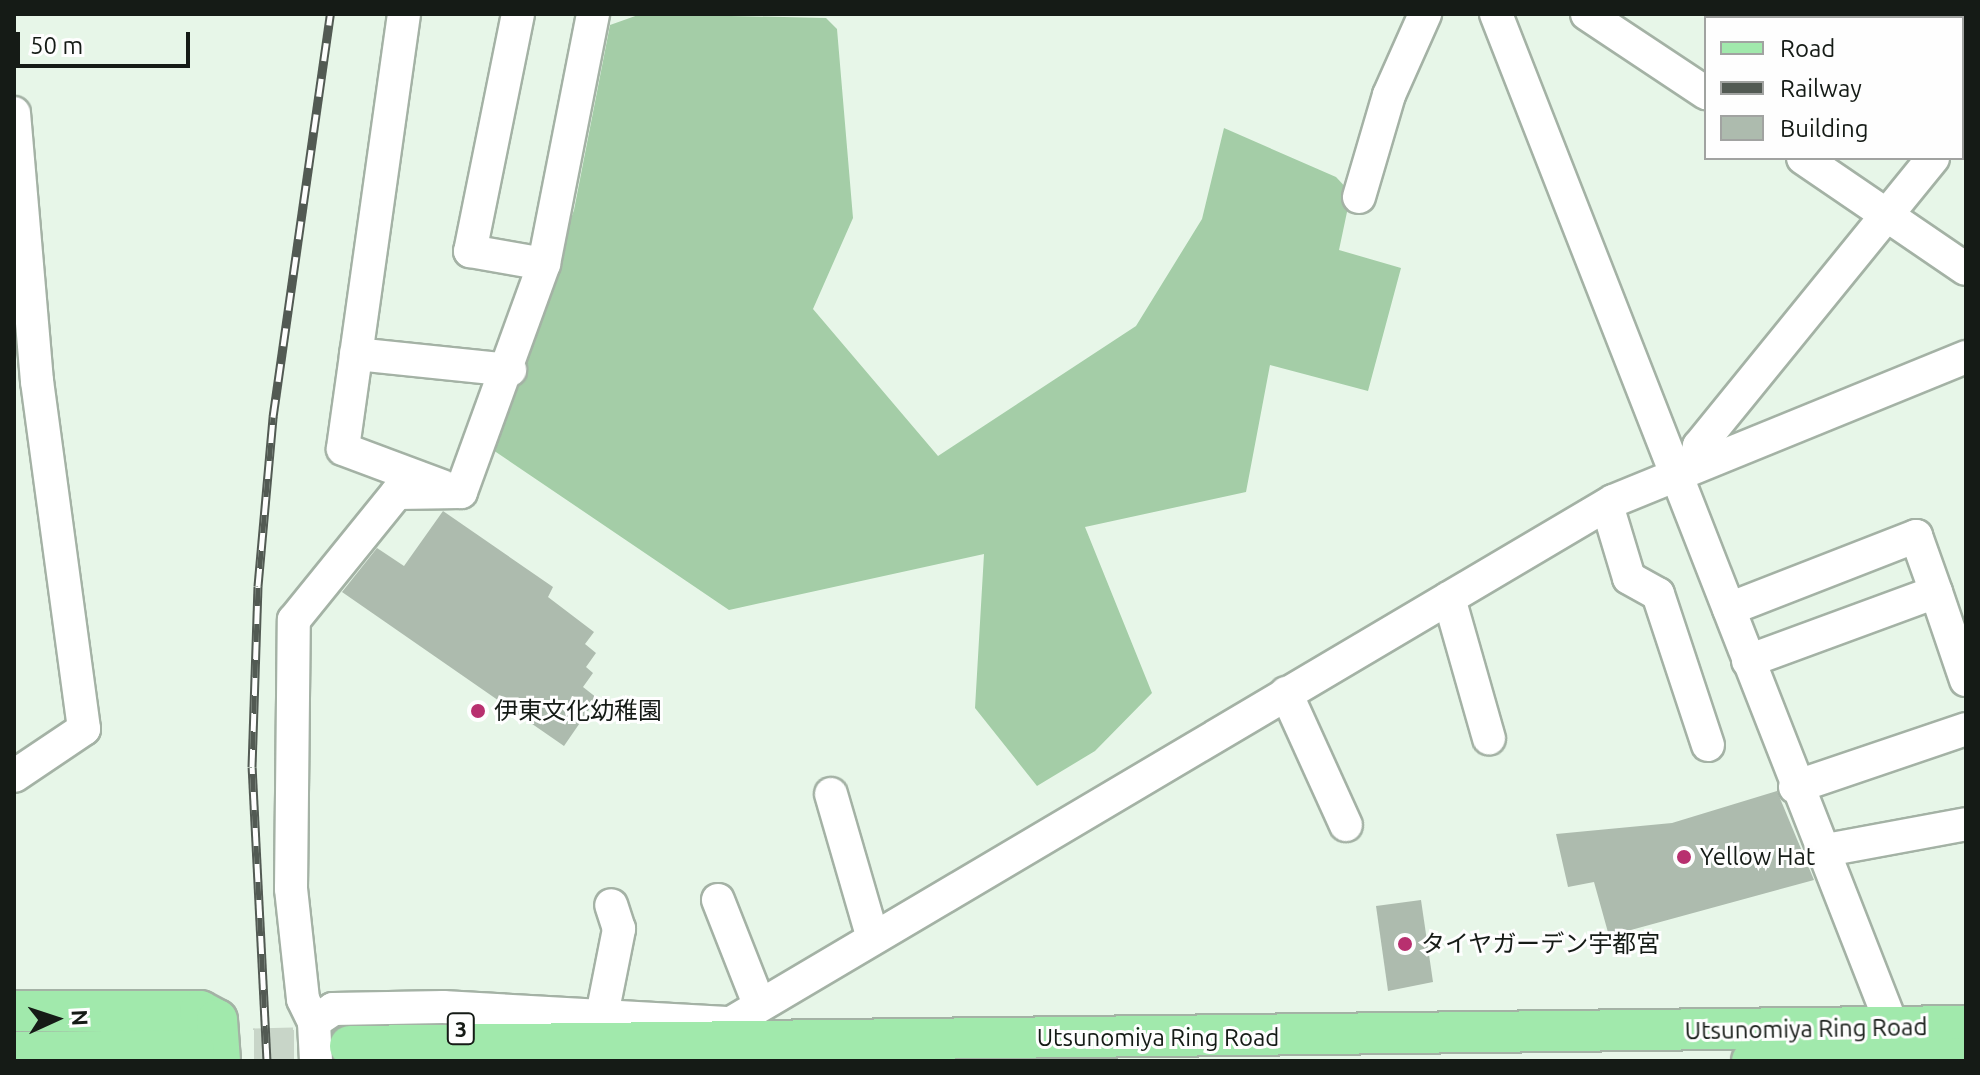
<!DOCTYPE html>
<meta charset="utf-8">
<style>
body{margin:0}
#map{position:relative;width:1980px;height:1075px;overflow:hidden;background:#e7f6e8;font-family:Ubuntu,"Noto Sans JP",sans-serif}
div>[style]{position:absolute}
.forest>*{inset:0;background:#a4cda7}
.building>*{inset:0;background:#adbbae}
.major-tunnel>*{height:40px;margin-top:-20px;transform-origin:0;background:repeating-linear-gradient(90deg,#c8d5c8 0 40px,transparent 0 60px)}
.roads{filter:drop-shadow(2px 0 #a4b2a5) drop-shadow(-2px 0 #a4b2a5) drop-shadow(0 2px #a4b2a5) drop-shadow(0 -2px #a4b2a5)}
.minor>*{height:32px;margin:-16px;padding:0 16px;transform-origin:16px;border-radius:16px;background:#fff}
.major>*{height:40px;margin:-20px;padding:0 20px;transform-origin:20px;border-radius:20px;background:#a1e9ac}
.rail>*{height:9px;margin-top:-4.5px;transform-origin:0;background:repeating-linear-gradient(90deg,#fefefe 0 18px,#525a53 0 36px);box-sizing:border-box;border-block:2px solid #525a53}
.dots>*{width:22px;height:22px;translate:-50% -50%;box-sizing:border-box;border:4px solid #fefefe;border-radius:50%}
span{translate:-50% -50%;white-space:nowrap;text-align:center;line-height:1.15;-webkit-text-stroke:6px #fefefe;paint-order:stroke}
.shield-label span{padding:2px 6px;background:#fefefe;border:2px solid;border-radius:6px;-webkit-text-stroke-width:0}
.shield-label{font-size:22px;color:#151b16;font-weight:700}
.poi-label{font-size:24px;color:#151b16}
.left{translate:0 -50%;text-align:left}
.street-label{font-size:24px;color:#151b16}
.frame{position:absolute;inset:0;border:16px solid #151b16;pointer-events:none}
.legend{position:absolute;left:1704px;top:16px;width:260px;height:144px;box-sizing:border-box;background:#fefefe;border:2px solid #a1a3a1;margin:0;padding:10px 14px;list-style:none;font-size:24px;color:#151b16}
.legend li{display:flex;align-items:center;gap:16px;height:40px}
.legend b{width:40px;border:2px solid #a1a3a1}
.north{position:absolute;left:16px;top:979px;width:80px;height:80px;-webkit-text-stroke:6px #fefefe;paint-order:stroke;rotate:87deg;font-size:22px;font-weight:700;line-height:32px;text-align:center;color:#151b16}
.north::after{content:'';display:block;margin:auto;width:28px;height:36px;background:#151b16;clip-path:polygon(50% 0,100% 100%,50% 72%,0 100%)}
.scale{position:absolute;left:16px;top:32px;width:174px;height:36px;box-sizing:border-box;border:4px solid #151b16;border-top:0;padding-left:10px;font-size:24px;line-height:28px;white-space:nowrap;color:#151b16;-webkit-text-stroke:6px #fefefe;paint-order:stroke}
</style>
<div id="map">
<div class="forest">
<i style="clip-path:polygon(641px 14px,826px 18px,837px 29px,853px 218px,813px 309px,938px 456px,1136px 326px,1202px 219px,1224px 128px,1336px 177px,1351px 193px,1339px 250px,1401px 268px,1368px 391px,1270px 365px,1246px 492px,1085px 527px,1152px 693px,1095px 751px,1037px 786px,975px 708px,984px 554px,729px 610px,490px 448px,574px 210px,610px 25px)"></i>
</div>
<div class="building">
<i style="clip-path:polygon(443px 511px,553px 587px,548px 597px,594px 632px,585px 644px,596px 653px,586px 667px,593px 673px,583px 687px,597px 698px,564px 746px,342px 592px,377px 548px,404px 566px)"></i>
<i style="clip-path:polygon(1777px 791px,1814px 880px,1609px 936px,1594px 882px,1568px 887px,1556px 834px,1672px 823px)"></i>
<i style="clip-path:polygon(1421px 900px,1433px 982px,1388px 991px,1376px 906px)"></i>
</div>
<div class="major-tunnel">
<i style="left:194px;top:1050px;width:156px;rotate:-1.5deg"></i>
</div>
<div class="roads">
<div class="minor">
<i style="left:404px;top:14px;width:439px;rotate:98deg"></i>
<i style="left:343px;top:449px;width:106px;rotate:20.5deg"></i>
<i style="left:518px;top:14px;width:242px;rotate:101.4deg"></i>
<i style="left:470px;top:251px;width:75px;rotate:10deg"></i>
<i style="left:1496px;top:14px;width:1108px;rotate:68.62deg"></i>
<i style="left:1587px;top:14px;width:143px;rotate:33.6deg"></i>
<i style="left:14px;top:113px;width:269px;rotate:85.1deg"></i>
<i style="left:37px;top:381px;width:351px;rotate:82.3deg"></i>
<i style="left:84px;top:729px;width:84px;rotate:146.1deg"></i>
<i style="left:1962px;top:122px;width:6px;rotate:-51deg"></i>
<i style="left:1803px;top:158px;width:197px;rotate:34.3deg"></i>
<i style="left:1359px;top:197px;width:106px;rotate:-73.6deg"></i>
<i style="left:1389px;top:95px;width:89px;rotate:-66deg"></i>
<i style="left:356px;top:354px;width:155px;rotate:5.9deg"></i>
<i style="left:1694px;top:466px;width:21px;rotate:-76deg"></i>
<i style="left:1699px;top:446px;width:371px;rotate:-50.9deg"></i>
<i style="left:461px;top:492px;width:243px;rotate:-70deg"></i>
<i style="left:544px;top:264px;width:255px;rotate:-78.9deg"></i>
<i style="left:1607px;top:505px;width:76px;rotate:73.2deg"></i>
<i style="left:1629px;top:578px;width:33px;rotate:29deg"></i>
<i style="left:1658px;top:594px;width:159px;rotate:71.7deg"></i>
<i style="left:1449px;top:598px;width:146px;rotate:74.1deg"></i>
<i style="left:1729px;top:609px;width:201px;rotate:-21.3deg"></i>
<i style="left:1916px;top:536px;width:59px;rotate:70.3deg"></i>
<i style="left:1748px;top:661px;width:200px;rotate:-20.2deg"></i>
<i style="left:1936px;top:592px;width:93px;rotate:71.2deg"></i>
<i style="left:1286px;top:693px;width:145px;rotate:65.6deg"></i>
<i style="left:1795px;top:787px;width:181px;rotate:-18.7deg"></i>
<i style="left:831px;top:794px;width:147px;rotate:73.8deg"></i>
<i style="left:1821px;top:851px;width:147px;rotate:-10.5deg"></i>
<i style="left:718px;top:900px;width:112px;rotate:68.5deg"></i>
<i style="left:601px;top:1020px;width:93px;rotate:-78.8deg"></i>
<i style="left:619px;top:929px;width:25px;rotate:-108deg"></i>
<i style="left:314px;top:1022px;width:25px;rotate:-116deg"></i>
<i style="left:303px;top:999px;width:111px;rotate:-96.2deg"></i>
<i style="left:291px;top:889px;width:269px;rotate:-89.4deg"></i>
<i style="left:294px;top:620px;width:164px;rotate:-51deg"></i>
<i style="left:397px;top:493px;width:64px;rotate:-0.9deg"></i>
<i style="left:731px;top:1023px;width:1025px;rotate:-30.62deg"></i>
<i style="left:1613px;top:501px;width:381px;rotate:-22.2deg"></i>
<i style="left:316px;top:1061px;width:39px;rotate:-93deg"></i>
<i style="left:314px;top:1022px;width:23px;rotate:-34deg"></i>
<i style="left:333px;top:1009px;width:110px;rotate:-1deg"></i>
<i style="left:443px;top:1007px;width:284px;rotate:3.2deg"></i>
</div>
<div class="major">
<i style="left:14px;top:1011px;width:186px"></i>
<i style="left:200px;top:1011px;width:19px;rotate:28deg"></i>
<i style="left:217px;top:1020px;width:41px;rotate:85.8deg"></i>
<i style="left:350px;top:1046px;width:1616px;rotate:-0.71deg"></i>
<i style="left:14px;top:1052px;width:180px;rotate:-0.6deg"></i>
<i style="left:1752px;top:1061px;width:214px;rotate:-0.8deg"></i>
</div>
</div>
<div class="rail">
<i style="left:267px;top:1061px;width:294px;rotate:-92.9deg"></i>
<i style="left:252px;top:767px;width:181px;rotate:-88.1deg"></i>
<i style="left:258px;top:586px;width:170px;rotate:-84.9deg"></i>
<i style="left:273px;top:417px;width:407px;rotate:-81.9deg"></i>
</div>
<div class="dots">
<i style="left:478px;top:711px;background:#b8306f"></i>
<i style="left:1684px;top:857px;background:#b8306f"></i>
<i style="left:1405px;top:944px;background:#b8306f"></i>
</div>
<div class="shield-label">
<span style="left:461px;top:1029px">3</span>
</div>
<div class="poi-label">
<span class="left" style="left:494px;top:711px">伊東文化幼稚園</span>
<span class="left" style="left:1700px;top:857px">Yellow Hat</span>
<span class="left" style="left:1421px;top:944px">タイヤガーデン宇都宮</span>
</div>
<div class="street-label">
<span style="left:1806px;top:1029px;rotate:-1deg">Utsunomiya Ring Road</span>
<span style="left:1158px;top:1038px">Utsunomiya Ring Road</span>
</div>
<div class="frame"></div>
<ul class="legend">
<li><b style="height:10px;background:#a1e9ac"></b>Road</li>
<li><b style="height:10px;background:#525a53"></b>Railway</li>
<li><b style="height:22px;background:#adbbae"></b>Building</li>
</ul>
<div class="north">N</div>
<div class="scale">50 m</div>
</div>
